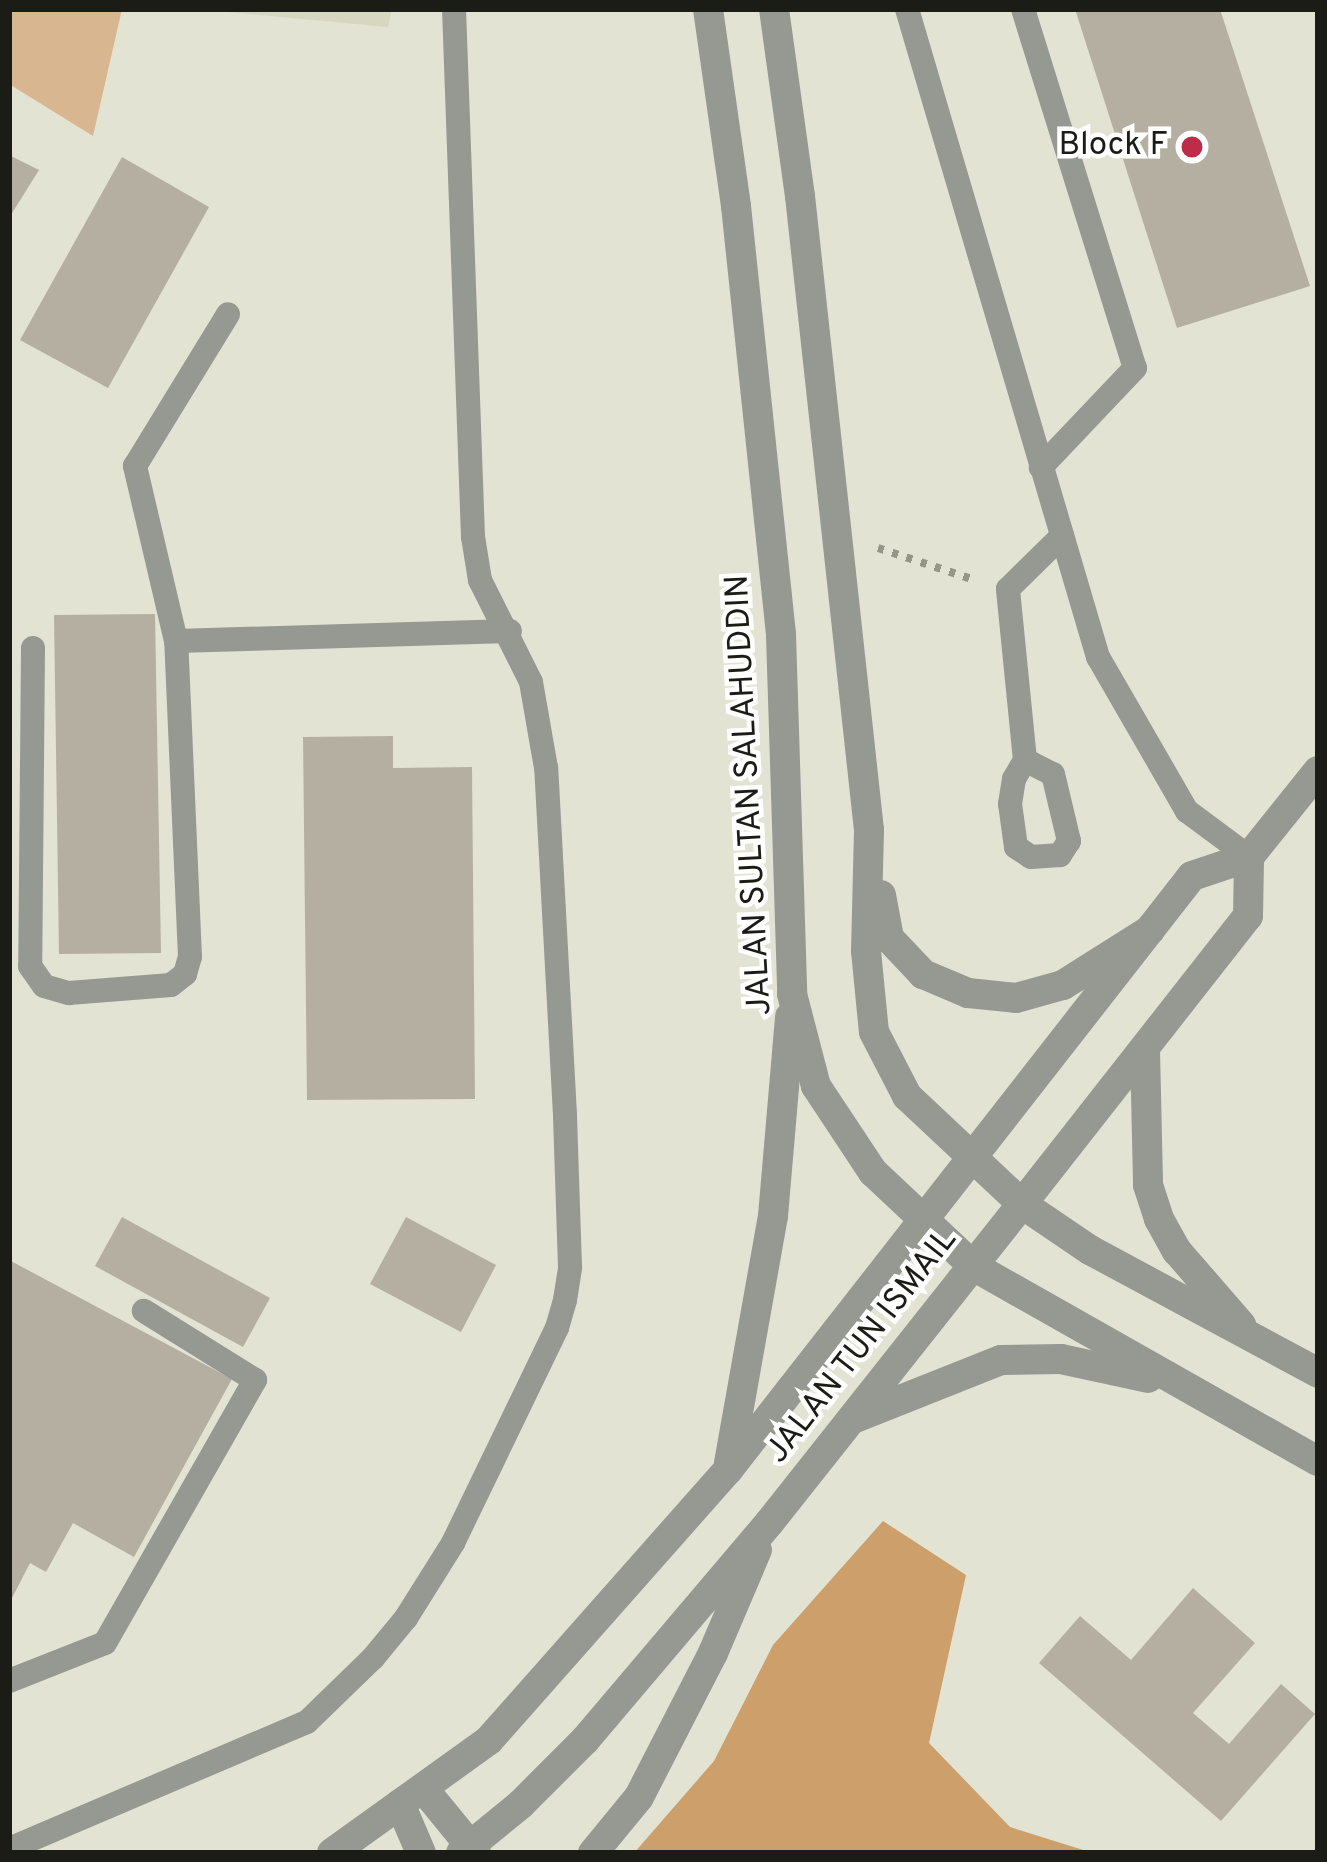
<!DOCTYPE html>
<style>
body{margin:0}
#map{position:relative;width:1327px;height:1862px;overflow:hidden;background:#e3e3d3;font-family:Overpass,sans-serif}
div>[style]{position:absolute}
.built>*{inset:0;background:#d7d6c1}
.green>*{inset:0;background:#d8b690}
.forest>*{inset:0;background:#cd9f6a}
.building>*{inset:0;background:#b5afa1}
.path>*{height:8px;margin-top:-4px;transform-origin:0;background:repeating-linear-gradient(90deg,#959588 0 6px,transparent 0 15px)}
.service>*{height:24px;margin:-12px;padding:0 12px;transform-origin:12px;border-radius:12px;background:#969892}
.minor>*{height:30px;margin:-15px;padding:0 15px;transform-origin:15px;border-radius:15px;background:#969892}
.tertiary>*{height:30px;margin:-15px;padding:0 15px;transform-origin:15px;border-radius:15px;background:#969892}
.dots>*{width:33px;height:33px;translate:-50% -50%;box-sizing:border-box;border:6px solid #fff;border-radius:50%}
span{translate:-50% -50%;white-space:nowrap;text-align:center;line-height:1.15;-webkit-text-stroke:9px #fff;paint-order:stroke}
.poi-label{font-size:33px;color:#1c1c16}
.right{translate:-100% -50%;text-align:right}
.street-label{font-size:33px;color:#1c1c16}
.frame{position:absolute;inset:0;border:12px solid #1c1c16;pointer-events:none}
</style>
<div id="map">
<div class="built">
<i style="clip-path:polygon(195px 9px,392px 9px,388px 27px)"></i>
</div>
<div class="green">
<i style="clip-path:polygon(9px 9px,122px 9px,93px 136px,9px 84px)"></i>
</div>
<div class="forest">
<i style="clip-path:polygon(883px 1521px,966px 1575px,929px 1743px,1010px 1827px,1093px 1853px,634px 1853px,714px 1761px,773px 1645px)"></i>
</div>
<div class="building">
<i style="clip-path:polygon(1075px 9px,1220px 9px,1310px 286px,1177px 328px)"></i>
<i style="clip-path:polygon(9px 155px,39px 170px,9px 218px)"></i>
<i style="clip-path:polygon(122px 157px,209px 207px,108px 388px,20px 340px)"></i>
<i style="clip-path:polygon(155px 614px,161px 953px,59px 954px,54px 615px)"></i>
<i style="clip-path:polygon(393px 736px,393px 768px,472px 767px,475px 1099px,307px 1100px,303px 737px)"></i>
<i style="clip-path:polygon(122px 1217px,270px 1298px,243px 1347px,95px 1266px)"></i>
<i style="clip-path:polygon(406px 1217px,496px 1265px,461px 1332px,370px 1284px)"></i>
<i style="clip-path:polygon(9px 1260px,232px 1379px,134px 1557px,73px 1523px,46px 1572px,30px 1563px,9px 1604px)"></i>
<i style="clip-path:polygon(1193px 1588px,1255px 1643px,1193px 1713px,1229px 1744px,1281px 1684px,1315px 1714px,1221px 1821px,1039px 1663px,1080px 1616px,1131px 1660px)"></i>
</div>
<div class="path">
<i style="left:878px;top:548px;width:99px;rotate:18.3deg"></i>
</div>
<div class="service">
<i style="left:907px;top:9px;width:676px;rotate:73.58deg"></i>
<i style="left:1098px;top:657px;width:178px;rotate:60deg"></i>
<i style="left:1187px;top:811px;width:77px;rotate:36.6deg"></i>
<i style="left:1023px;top:9px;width:376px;rotate:72.7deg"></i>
<i style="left:1135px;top:368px;width:137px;rotate:133.5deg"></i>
<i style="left:176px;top:641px;width:180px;rotate:-103.2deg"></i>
<i style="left:135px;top:466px;width:178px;rotate:-58.5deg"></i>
<i style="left:33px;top:648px;width:318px;rotate:90.5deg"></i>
<i style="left:30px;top:966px;width:24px;rotate:55deg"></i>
<i style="left:44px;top:986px;width:26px;rotate:16deg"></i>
<i style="left:69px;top:993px;width:102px;rotate:-4.5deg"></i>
<i style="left:171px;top:985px;width:18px;rotate:-38deg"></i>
<i style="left:185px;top:974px;width:18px;rotate:-74deg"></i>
<i style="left:190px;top:957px;width:316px;rotate:-92.5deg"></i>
<i style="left:176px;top:641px;width:334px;rotate:-1.7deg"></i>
<i style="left:1025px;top:760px;width:31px;rotate:27deg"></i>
<i style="left:1053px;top:774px;width:69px;rotate:76.6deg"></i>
<i style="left:1069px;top:841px;width:17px;rotate:123deg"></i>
<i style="left:1060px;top:855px;width:29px;rotate:176deg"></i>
<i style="left:1031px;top:857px;width:18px;rotate:-146deg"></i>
<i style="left:1016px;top:847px;width:43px;rotate:-97.9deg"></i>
<i style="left:1010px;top:804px;width:25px;rotate:-81deg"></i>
<i style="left:1014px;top:779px;width:22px;rotate:-60deg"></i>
<i style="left:1025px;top:760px;width:172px;rotate:-95.7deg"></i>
<i style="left:1008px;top:589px;width:76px;rotate:-44.5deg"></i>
<i style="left:9px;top:1681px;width:103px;rotate:-21.6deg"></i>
<i style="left:105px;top:1643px;width:303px;rotate:-60.3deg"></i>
<i style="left:255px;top:1380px;width:131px;rotate:-148.1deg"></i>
<i style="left:9px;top:1849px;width:324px;rotate:-23.1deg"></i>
<i style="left:307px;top:1722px;width:92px;rotate:-44.1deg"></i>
<i style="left:373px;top:1658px;width:52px;rotate:-50.5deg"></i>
<i style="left:406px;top:1618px;width:89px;rotate:-57.9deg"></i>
<i style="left:453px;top:1543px;width:239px;rotate:-64.2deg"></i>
<i style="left:557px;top:1328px;width:29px;rotate:-74deg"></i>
<i style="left:565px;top:1300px;width:33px;rotate:-81deg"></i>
<i style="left:570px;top:1267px;width:152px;rotate:-91.9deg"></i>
<i style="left:565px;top:1115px;width:348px;rotate:-93.1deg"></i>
<i style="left:546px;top:768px;width:87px;rotate:-99.9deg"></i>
<i style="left:531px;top:682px;width:114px;rotate:-116.6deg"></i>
<i style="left:480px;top:580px;width:44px;rotate:-99.2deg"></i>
<i style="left:473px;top:537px;width:528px;rotate:-92.06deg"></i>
</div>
<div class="minor">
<i style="left:970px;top:1160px;width:360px;rotate:-52deg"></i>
<i style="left:1192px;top:876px;width:60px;rotate:-18.4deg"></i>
<i style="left:1249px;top:857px;width:110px;rotate:-51.3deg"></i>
<i style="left:1022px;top:1204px;width:366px;rotate:-51.9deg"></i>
<i style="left:1248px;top:916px;width:59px;rotate:-89deg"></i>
</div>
<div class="tertiary">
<i style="left:708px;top:9px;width:199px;rotate:81.9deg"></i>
<i style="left:736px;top:206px;width:431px;rotate:84deg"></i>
<i style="left:781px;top:635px;width:359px;rotate:88.2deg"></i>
<i style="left:792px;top:994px;width:95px;rotate:75.4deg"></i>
<i style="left:816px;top:1086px;width:103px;rotate:56.5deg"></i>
<i style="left:873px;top:1172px;width:137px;rotate:43.2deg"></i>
<i style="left:973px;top:1266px;width:396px;rotate:29.5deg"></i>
<i style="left:774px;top:9px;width:189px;rotate:82.1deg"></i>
<i style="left:800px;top:196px;width:638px;rotate:83.79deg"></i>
<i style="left:869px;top:830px;width:121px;rotate:91.4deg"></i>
<i style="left:866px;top:951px;width:81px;rotate:84.4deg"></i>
<i style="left:874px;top:1032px;width:72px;rotate:62.7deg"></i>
<i style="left:907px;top:1096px;width:158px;rotate:43.2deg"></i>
<i style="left:1022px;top:1204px;width:82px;rotate:34.1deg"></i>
<i style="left:1090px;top:1250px;width:259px;rotate:28.3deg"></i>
<i style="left:881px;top:895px;width:44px;rotate:79.5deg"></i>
<i style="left:889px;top:938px;width:50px;rotate:46.6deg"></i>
<i style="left:923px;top:974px;width:49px;rotate:22.9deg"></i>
<i style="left:968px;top:993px;width:48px;rotate:5.9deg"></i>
<i style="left:1016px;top:998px;width:49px;rotate:-15.5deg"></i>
<i style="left:1063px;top:985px;width:103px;rotate:-32.3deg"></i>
<i style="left:1145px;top:1050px;width:135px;rotate:88.7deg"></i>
<i style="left:1148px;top:1185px;width:36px;rotate:72deg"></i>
<i style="left:1159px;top:1219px;width:37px;rotate:61deg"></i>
<i style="left:1177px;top:1251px;width:98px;rotate:49.1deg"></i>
<i style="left:855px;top:1418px;width:157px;rotate:-21.7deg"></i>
<i style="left:1001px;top:1360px;width:60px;rotate:-1deg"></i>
<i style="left:1061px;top:1359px;width:89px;rotate:12.3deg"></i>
<i style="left:729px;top:1463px;width:251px;rotate:-79.9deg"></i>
<i style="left:773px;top:1216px;width:200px;rotate:-85.1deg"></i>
<i style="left:423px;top:1788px;width:84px;rotate:50.8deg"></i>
<i style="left:400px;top:1804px;width:53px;rotate:66.8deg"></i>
<i style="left:332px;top:1853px;width:193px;rotate:-35.7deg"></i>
<i style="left:489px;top:1740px;width:361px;rotate:-48.5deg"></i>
<i style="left:728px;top:1470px;width:393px;rotate:-52deg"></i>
<i style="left:461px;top:1853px;width:77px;rotate:-39.2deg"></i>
<i style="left:521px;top:1804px;width:91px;rotate:-45deg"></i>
<i style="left:585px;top:1740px;width:285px;rotate:-49.7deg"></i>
<i style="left:769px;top:1523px;width:407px;rotate:-51.6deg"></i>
<i style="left:593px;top:1853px;width:72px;rotate:-50.6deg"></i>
<i style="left:639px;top:1797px;width:162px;rotate:-62.8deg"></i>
<i style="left:713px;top:1653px;width:112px;rotate:-66.9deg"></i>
</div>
<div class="dots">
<i style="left:1192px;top:147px;background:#bd2c48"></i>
</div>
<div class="poi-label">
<span class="right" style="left:1168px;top:147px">Block F</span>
</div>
<div class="street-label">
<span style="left:751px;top:795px;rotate:-93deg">JALAN SULTAN SALAHUDDIN</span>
<span style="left:863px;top:1347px;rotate:-52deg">JALAN TUN ISMAIL</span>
</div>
<div class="frame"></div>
</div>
